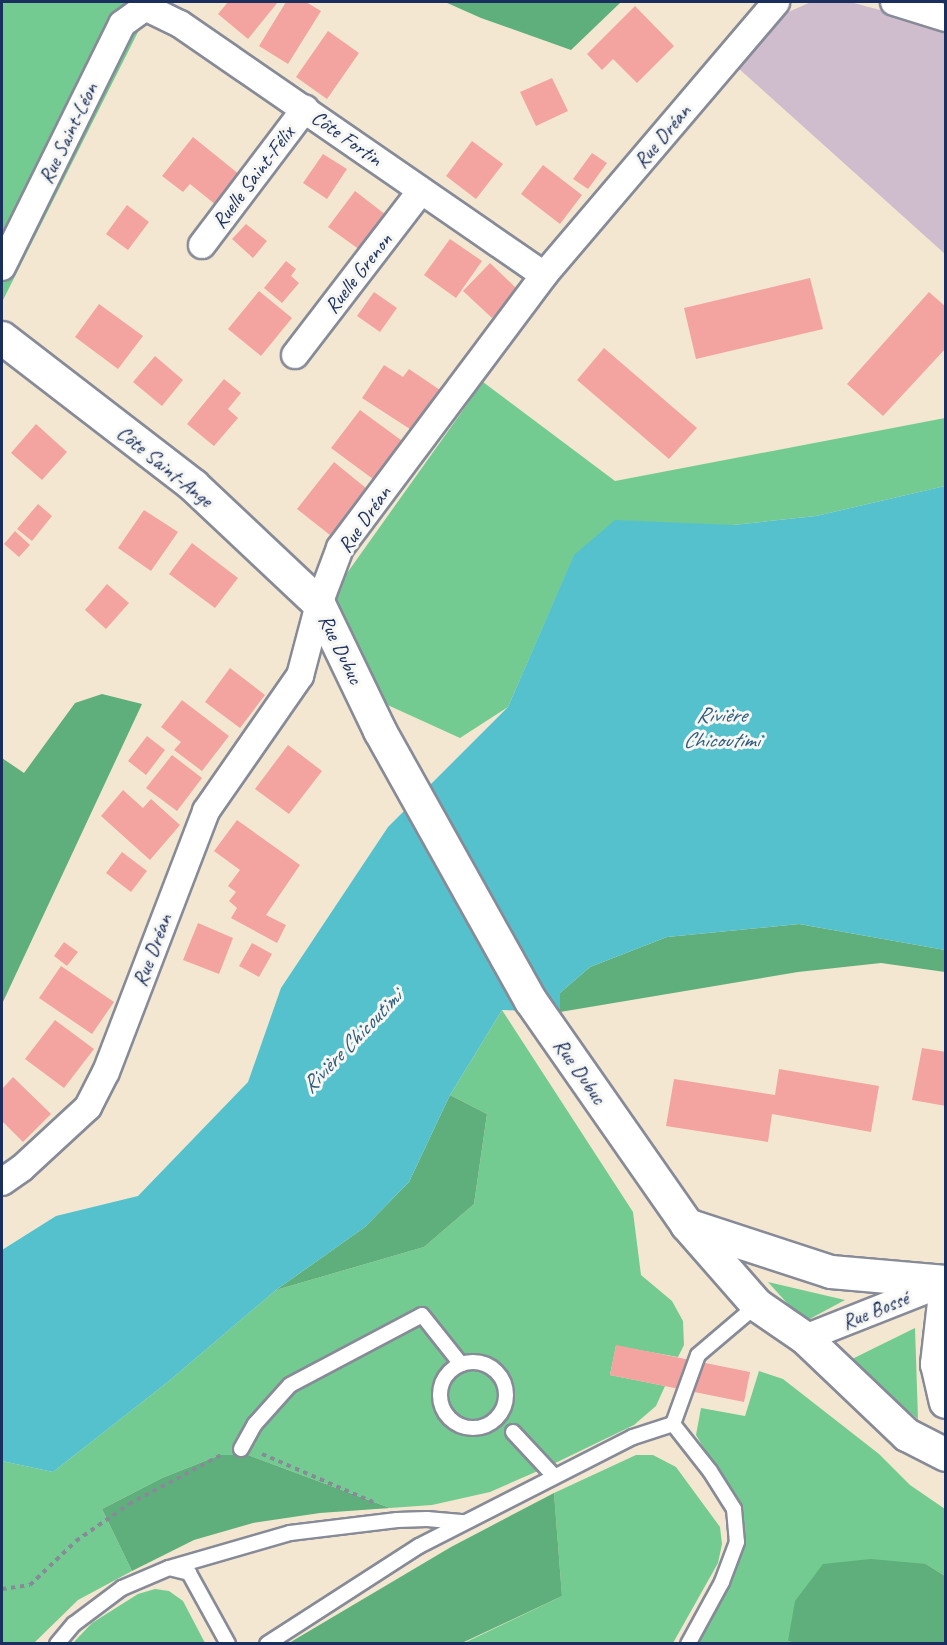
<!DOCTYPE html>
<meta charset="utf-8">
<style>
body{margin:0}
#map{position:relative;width:947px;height:1645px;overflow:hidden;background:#f3e7d2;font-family:Caveat,sans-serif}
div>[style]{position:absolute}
.industrial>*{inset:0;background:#cfbdce}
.green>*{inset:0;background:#73cb91}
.forest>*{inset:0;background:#5eaf7b}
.water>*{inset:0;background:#54c1cc}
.building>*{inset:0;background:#f3a4a0}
.path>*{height:4px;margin-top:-2px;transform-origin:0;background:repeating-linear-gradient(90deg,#878b98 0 4.5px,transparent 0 9px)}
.roads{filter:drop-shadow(2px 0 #878b98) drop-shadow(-2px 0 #878b98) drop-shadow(0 2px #878b98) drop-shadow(0 -2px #878b98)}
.service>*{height:14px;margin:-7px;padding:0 7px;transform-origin:7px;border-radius:7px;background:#fff}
.service>.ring{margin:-7px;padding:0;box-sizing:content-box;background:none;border:14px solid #fff;border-radius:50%}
.minor>*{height:26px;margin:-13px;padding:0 13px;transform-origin:13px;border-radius:13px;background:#fff}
.tertiary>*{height:32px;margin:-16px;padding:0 16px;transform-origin:16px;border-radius:16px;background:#fff}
span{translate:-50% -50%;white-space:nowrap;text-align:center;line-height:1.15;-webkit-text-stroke:6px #f6f6f2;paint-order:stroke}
.street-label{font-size:21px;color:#1b2f5e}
.water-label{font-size:22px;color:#2c5b7f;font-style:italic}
.frame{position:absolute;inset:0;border:3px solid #1b2f5e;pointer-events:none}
</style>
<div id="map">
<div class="industrial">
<i style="clip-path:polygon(811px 2px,850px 2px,940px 26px,945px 14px,945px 254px,738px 68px,786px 13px)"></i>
</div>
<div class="green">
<i style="clip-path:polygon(2px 2px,166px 2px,139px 30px,2px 302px)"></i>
<i style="clip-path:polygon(483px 382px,615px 481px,945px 418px,945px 486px,816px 516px,733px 525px,574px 556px,508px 707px,460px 738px,381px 702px,344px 632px,335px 590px)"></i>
<i style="clip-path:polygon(502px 1010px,633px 1212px,641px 1275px,672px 1301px,683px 1321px,684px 1345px,678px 1357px,616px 1346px,610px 1375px,665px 1386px,656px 1406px,634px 1425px,547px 1467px,490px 1492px,432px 1505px,390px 1508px,248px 1455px,220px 1455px,162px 1478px,102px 1509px,132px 1571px,78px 1600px,34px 1643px,2px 1644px,2px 1461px,53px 1472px,169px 1381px,276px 1290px,424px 1247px,474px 1204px,487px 1114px,450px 1095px)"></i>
<i style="clip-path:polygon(768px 1282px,845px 1300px,804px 1322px)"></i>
<i style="clip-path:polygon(915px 1328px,918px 1419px,848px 1361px)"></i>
<i style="clip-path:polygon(759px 1371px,783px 1379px,879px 1454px,910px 1485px,945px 1509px,945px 1576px,926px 1564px,788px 1641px,800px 1643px,696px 1644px,739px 1558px,745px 1532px,743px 1514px,696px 1435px,701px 1408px,745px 1416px)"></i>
<i style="clip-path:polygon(636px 1455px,653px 1455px,676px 1467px,720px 1527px,722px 1544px,718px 1563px,673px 1643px,462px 1644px,562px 1596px,554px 1493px)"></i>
<i style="clip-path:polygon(155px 1589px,169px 1591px,183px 1601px,205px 1643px,73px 1643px,92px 1623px,138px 1594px)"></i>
</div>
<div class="forest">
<i style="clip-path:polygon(445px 2px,621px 2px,571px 50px,481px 18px)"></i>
<i style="clip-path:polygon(102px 694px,142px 704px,2px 1004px,2px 758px,24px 773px,75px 703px)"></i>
<i style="clip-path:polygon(799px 924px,945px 950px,945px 972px,881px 963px,798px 972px,560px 1012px,560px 993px,590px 967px,667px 937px)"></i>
<i style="clip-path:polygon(450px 1095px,487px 1114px,474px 1204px,424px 1247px,276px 1290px,365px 1227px,409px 1182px)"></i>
<i style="clip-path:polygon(220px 1455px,248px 1455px,390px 1508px,320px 1513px,253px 1523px,194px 1540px,132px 1571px,102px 1509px,162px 1478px)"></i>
<i style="clip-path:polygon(554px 1493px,562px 1596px,462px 1643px,289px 1643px,451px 1547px)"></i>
<i style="clip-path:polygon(871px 1559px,926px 1564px,945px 1576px,945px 1643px,800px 1644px,788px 1641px,795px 1601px,823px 1564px)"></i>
</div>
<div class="water">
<i style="clip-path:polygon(945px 486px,945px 950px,799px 924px,667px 937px,590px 967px,560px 993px,560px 1012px,502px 1010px,450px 1095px,409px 1182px,365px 1227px,276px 1290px,169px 1381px,53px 1472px,2px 1461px,2px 1250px,56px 1216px,138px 1196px,248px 1082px,281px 988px,388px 827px,508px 707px,574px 555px,615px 520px,733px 525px,816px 516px)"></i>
</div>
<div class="building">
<i style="clip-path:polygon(228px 2px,278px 2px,248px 39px,218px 14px)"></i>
<i style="clip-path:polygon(286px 2px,306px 2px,321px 11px,288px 64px,259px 46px)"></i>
<i style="clip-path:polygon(635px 6px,674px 46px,637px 83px,613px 59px,602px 70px,587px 54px)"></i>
<i style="clip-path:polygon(328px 31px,359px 53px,327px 99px,296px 77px)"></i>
<i style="clip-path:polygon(552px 78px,568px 111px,536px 126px,520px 92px)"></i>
<i style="clip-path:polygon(193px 137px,240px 175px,216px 205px,190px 184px,183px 192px,162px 176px)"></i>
<i style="clip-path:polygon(472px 141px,503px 164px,476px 199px,446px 176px)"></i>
<i style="clip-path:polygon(592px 153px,607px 163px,588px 189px,573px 179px)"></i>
<i style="clip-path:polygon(323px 154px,347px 169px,327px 199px,303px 183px)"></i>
<i style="clip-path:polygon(543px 165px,582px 195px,560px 224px,521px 194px)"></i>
<i style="clip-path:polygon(355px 191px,386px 215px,360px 250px,328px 227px)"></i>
<i style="clip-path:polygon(127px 205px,149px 222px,128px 250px,106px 234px)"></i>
<i style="clip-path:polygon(246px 224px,267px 241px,253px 258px,232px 239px)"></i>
<i style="clip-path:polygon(450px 239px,482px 261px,456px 298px,424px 275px)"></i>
<i style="clip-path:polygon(286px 261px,296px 269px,291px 276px,299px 283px,282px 303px,264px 288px)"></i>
<i style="clip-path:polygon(490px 263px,518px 290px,492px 318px,463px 291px)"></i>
<i style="clip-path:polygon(810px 278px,823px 329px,696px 359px,684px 308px)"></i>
<i style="clip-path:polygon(259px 291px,292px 318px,261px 356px,228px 329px)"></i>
<i style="clip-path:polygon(374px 292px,397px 308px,380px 332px,357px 316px)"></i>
<i style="clip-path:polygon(929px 292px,946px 307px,946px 348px,883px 416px,847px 384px)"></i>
<i style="clip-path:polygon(99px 304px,143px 336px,118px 369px,75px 337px)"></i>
<i style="clip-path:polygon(604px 348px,697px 428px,669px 459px,577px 380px)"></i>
<i style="clip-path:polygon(155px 356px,183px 380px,162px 406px,133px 382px)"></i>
<i style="clip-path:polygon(384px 365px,403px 377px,409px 369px,440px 390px,413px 431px,362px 398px)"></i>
<i style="clip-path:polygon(224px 379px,241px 393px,228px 409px,238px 418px,214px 446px,187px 424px)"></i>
<i style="clip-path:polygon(360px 410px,405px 443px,377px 482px,331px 448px)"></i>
<i style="clip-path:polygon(36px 424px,67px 452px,42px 480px,11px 453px)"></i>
<i style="clip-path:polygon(334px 462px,372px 493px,335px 539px,297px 509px)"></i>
<i style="clip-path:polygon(38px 504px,52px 516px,32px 541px,17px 529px)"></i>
<i style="clip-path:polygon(144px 510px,178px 532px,151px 571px,118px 548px)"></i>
<i style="clip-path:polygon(15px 531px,30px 545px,19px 557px,4px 544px)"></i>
<i style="clip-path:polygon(192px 543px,238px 578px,215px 608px,169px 574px)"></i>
<i style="clip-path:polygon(107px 584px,129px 603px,106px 629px,85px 610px)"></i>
<i style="clip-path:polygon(230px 668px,265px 695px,240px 728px,205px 702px)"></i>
<i style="clip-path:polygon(182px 700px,229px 736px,202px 771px,174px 750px,181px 742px,161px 727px)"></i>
<i style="clip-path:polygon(147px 736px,165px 750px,146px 775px,128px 761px)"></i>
<i style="clip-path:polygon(288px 745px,322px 771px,289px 814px,255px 789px)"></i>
<i style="clip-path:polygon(172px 755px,202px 778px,177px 811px,146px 788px)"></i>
<i style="clip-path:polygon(123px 790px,143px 808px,151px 799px,180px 825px,150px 860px,101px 816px)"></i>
<i style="clip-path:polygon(237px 820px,300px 865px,266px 915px,286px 925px,277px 943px,231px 918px,237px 908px,229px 901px,236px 892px,228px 886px,240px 870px,214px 851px)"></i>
<i style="clip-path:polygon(122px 852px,147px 871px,131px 892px,106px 873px)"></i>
<i style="clip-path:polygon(198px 923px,233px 938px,219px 974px,183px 960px)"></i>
<i style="clip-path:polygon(64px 942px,78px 952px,67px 966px,54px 956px)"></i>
<i style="clip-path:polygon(252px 943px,272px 954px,259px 977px,239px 966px)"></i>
<i style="clip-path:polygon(61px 966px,114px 1002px,92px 1034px,39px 998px)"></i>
<i style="clip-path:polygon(55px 1020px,94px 1049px,64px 1088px,25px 1059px)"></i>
<i style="clip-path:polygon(922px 1048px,946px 1052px,946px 1106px,912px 1100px)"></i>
<i style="clip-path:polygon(779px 1069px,879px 1086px,871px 1132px,772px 1114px,768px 1142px,666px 1126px,674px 1079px,775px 1095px)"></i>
<i style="clip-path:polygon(13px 1077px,51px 1114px,23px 1142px,2px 1121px,2px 1089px)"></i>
<i style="clip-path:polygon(616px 1345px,750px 1372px,744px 1402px,610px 1375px)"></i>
</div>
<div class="path">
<i style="left:262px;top:1454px;width:121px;rotate:23.4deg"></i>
<i style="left:2px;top:1589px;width:28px;rotate:-8deg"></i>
<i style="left:30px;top:1585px;width:64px;rotate:-43.7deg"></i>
<i style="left:76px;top:1541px;width:65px;rotate:-34.9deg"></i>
<i style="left:129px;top:1504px;width:106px;rotate:-28deg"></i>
</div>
<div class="roads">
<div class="service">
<i class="ring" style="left:440px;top:1362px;width:52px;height:52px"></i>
<i style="left:673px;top:1424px;width:60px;rotate:51.8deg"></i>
<i style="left:710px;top:1471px;width:45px;rotate:57.7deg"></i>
<i style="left:734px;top:1509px;width:33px;rotate:85deg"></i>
<i style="left:737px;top:1542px;width:43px;rotate:110.6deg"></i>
<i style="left:722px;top:1582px;width:71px;rotate:118.7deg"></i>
<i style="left:513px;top:1432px;width:60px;rotate:47deg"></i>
<i style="left:241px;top:1449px;width:29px;rotate:-61deg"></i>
<i style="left:255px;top:1424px;width:52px;rotate:-48.1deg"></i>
<i style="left:290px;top:1385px;width:149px;rotate:-27.9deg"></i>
<i style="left:422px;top:1315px;width:63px;rotate:51.5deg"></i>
<i style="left:169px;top:1568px;width:126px;rotate:-16.1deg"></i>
<i style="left:290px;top:1533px;width:108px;rotate:-6.9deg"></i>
<i style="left:397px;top:1520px;width:30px;rotate:-2deg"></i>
<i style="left:427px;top:1519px;width:37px;rotate:5deg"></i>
<i style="left:57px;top:1644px;width:26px;rotate:-50deg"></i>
<i style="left:74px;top:1624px;width:60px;rotate:-36.9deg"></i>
<i style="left:122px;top:1588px;width:51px;rotate:-23.1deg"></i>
<i style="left:169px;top:1568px;width:21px;rotate:14deg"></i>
<i style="left:189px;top:1573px;width:81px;rotate:61.2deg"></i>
<i style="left:267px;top:1644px;width:181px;rotate:-32.8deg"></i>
<i style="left:419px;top:1546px;width:240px;rotate:-27deg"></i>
<i style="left:633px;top:1437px;width:42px;rotate:-18deg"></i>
<i style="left:673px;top:1424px;width:73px;rotate:-70.1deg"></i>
<i style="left:698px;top:1355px;width:77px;rotate:-40.3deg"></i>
</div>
<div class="minor">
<i style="left:894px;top:2px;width:54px;rotate:17.1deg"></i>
<i style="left:202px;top:245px;width:171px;rotate:-52.9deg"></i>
<i style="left:2px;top:267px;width:271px;rotate:-63.7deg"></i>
<i style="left:122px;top:24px;width:29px;rotate:-36deg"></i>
<i style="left:145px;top:7px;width:39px;rotate:26deg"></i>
<i style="left:180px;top:24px;width:442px;rotate:34.6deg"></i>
<i style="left:295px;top:355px;width:207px;rotate:-52.5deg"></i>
<i style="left:2px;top:1182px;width:24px;rotate:-35deg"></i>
<i style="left:22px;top:1168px;width:90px;rotate:-42.7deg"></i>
<i style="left:88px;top:1107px;width:39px;rotate:-63deg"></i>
<i style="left:106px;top:1072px;width:280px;rotate:-69deg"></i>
<i style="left:206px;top:811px;width:165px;rotate:-55.2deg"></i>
<i style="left:300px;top:676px;width:74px;rotate:-75.2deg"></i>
<i style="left:319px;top:604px;width:60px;rotate:-69.4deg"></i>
<i style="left:340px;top:548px;width:341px;rotate:-53.2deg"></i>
<i style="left:544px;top:275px;width:358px;rotate:-49.6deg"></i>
<i style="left:805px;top:1338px;width:149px;rotate:-21.6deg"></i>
</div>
<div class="tertiary">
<i style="left:2px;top:338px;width:242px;rotate:37.6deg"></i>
<i style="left:194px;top:486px;width:172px;rotate:43.3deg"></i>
<i style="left:319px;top:604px;width:141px;rotate:64.3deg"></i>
<i style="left:380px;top:731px;width:309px;rotate:60.8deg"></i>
<i style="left:531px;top:1001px;width:273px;rotate:55.1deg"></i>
<i style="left:687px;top:1225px;width:106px;rotate:48.8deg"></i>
<i style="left:757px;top:1305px;width:58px;rotate:34.5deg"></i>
<i style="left:805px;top:1338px;width:141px;rotate:43.6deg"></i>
<i style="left:907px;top:1435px;width:44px;rotate:27.1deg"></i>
<i style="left:687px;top:1225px;width:151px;rotate:18.1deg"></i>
<i style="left:831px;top:1272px;width:115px;rotate:5deg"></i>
<i style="left:946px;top:1285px;width:80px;rotate:96.5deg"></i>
<i style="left:937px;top:1364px;width:39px;rotate:77deg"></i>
</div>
</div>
<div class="street-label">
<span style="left:68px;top:133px;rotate:-64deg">Rue Saint-Léon</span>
<span style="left:662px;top:136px;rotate:-50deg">Rue Dréan</span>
<span style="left:347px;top:138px;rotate:35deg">Côte Fortin</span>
<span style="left:253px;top:177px;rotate:-53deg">Ruelle Saint-Félix</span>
<span style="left:358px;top:273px;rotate:-52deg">Ruelle Grenon</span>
<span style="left:165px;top:466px;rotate:39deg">Côte Saint-Ange</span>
<span style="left:364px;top:519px;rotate:-55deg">Rue Dréan</span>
<span style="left:341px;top:649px;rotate:64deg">Rue Dubuc</span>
<span style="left:152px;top:950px;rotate:-69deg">Rue Dréan</span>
<span style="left:580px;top:1071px;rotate:55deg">Rue Dubuc</span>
<span style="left:875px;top:1310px;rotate:-22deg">Rue Bossé</span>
</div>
<div class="water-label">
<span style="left:721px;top:728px">Rivière<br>Chicoutimi</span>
<span style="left:352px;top:1042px;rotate:-46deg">Rivière Chicoutimi</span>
</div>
<div class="frame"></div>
</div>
